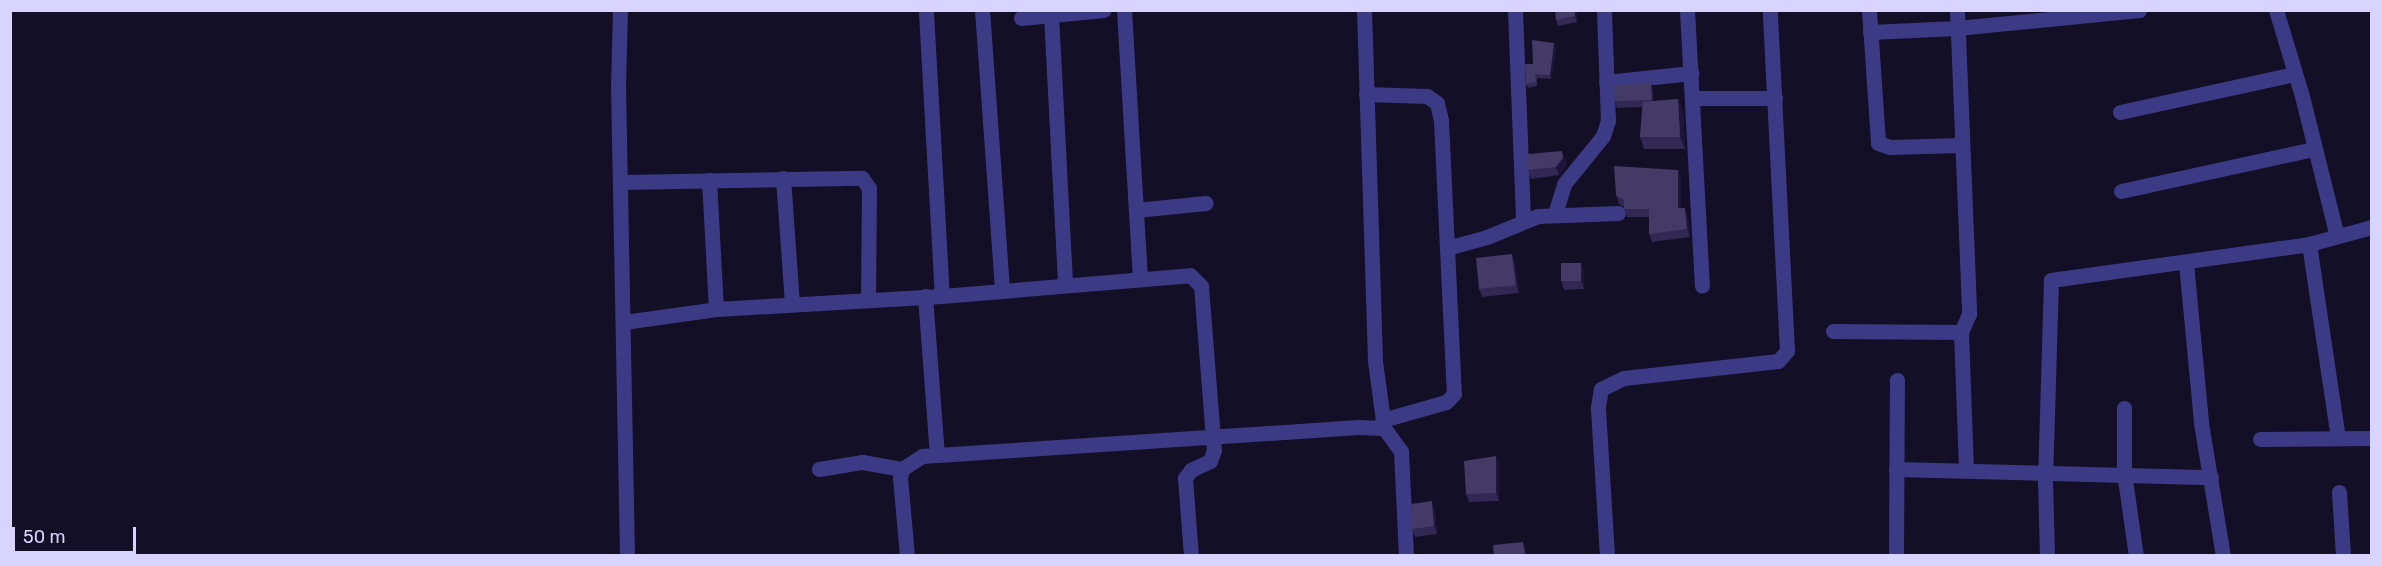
<!DOCTYPE html>
<style>
body{margin:0}
#map{position:relative;width:2382px;height:566px;overflow:hidden;background:#130f26;font-family:Rubik,sans-serif}
div>[style]{position:absolute}
.minor>*{height:15px;margin:-7.5px;padding:0 7.5px;transform-origin:7.5px;border-radius:7.5px;background:#3d3a85}
.wall>*{inset:0;background:#312854}
.shaded-wall>*{inset:0;background:#1d163a}
.building>*{inset:0;background:#433a66}
span{translate:-50% -50%;white-space:nowrap;text-align:center;line-height:1.15;-webkit-text-stroke:5px #130f26;paint-order:stroke}
.frame{position:absolute;inset:0;border:12px solid #d9d4ff;pointer-events:none}
.scale{position:absolute;left:12px;top:527px;width:124px;height:27px;box-sizing:border-box;border:3px solid #d9d4ff;border-top:0;padding-left:8px;font-size:18px;line-height:21px;white-space:nowrap;color:#d9d4ff;-webkit-text-stroke:4px #130f26;paint-order:stroke}
</style>
<div id="map">
<div class="minor">
<i style="left:620px;top:10px;width:76px;rotate:91.5deg"></i>
<i style="left:618px;top:86px;width:470px;rotate:88.9deg"></i>
<i style="left:982px;top:10px;width:280px;rotate:85.9deg"></i>
<i style="left:1124px;top:10px;width:269px;rotate:86.6deg"></i>
<i style="left:1364px;top:10px;width:351px;rotate:88.2deg"></i>
<i style="left:1375px;top:361px;width:68px;rotate:82.3deg"></i>
<i style="left:1515px;top:10px;width:210px;rotate:87.8deg"></i>
<i style="left:1687px;top:10px;width:276px;rotate:86.9deg"></i>
<i style="left:1869px;top:10px;width:133px;rotate:86.1deg"></i>
<i style="left:1878px;top:143px;width:13px;rotate:18deg"></i>
<i style="left:1890px;top:147px;width:71px;rotate:-1.6deg"></i>
<i style="left:1957px;top:10px;width:304px;rotate:87.7deg"></i>
<i style="left:1969px;top:314px;width:20px;rotate:114deg"></i>
<i style="left:2276px;top:10px;width:90px;rotate:73.2deg"></i>
<i style="left:2302px;top:96px;width:144px;rotate:76deg"></i>
<i style="left:926px;top:12px;width:284px;rotate:86.8deg"></i>
<i style="left:1051px;top:15px;width:270px;rotate:87deg"></i>
<i style="left:1021px;top:18px;width:83px;rotate:-5.5deg"></i>
<i style="left:1870px;top:32px;width:87px;rotate:-2.6deg"></i>
<i style="left:1957px;top:28px;width:183px;rotate:-5.6deg"></i>
<i style="left:1606px;top:82px;width:86px;rotate:-6deg"></i>
<i style="left:1366px;top:94px;width:61px;rotate:1.9deg"></i>
<i style="left:1427px;top:96px;width:12px;rotate:35deg"></i>
<i style="left:1437px;top:103px;width:18px;rotate:77deg"></i>
<i style="left:1441px;top:121px;width:273px;rotate:87.3deg"></i>
<i style="left:1454px;top:394px;width:11px;rotate:135deg"></i>
<i style="left:1446px;top:402px;width:66px;rotate:164.1deg"></i>
<i style="left:1693px;top:98px;width:82px"></i>
<i style="left:2120px;top:112px;width:179px;rotate:-12.3deg"></i>
<i style="left:783px;top:178px;width:126px;rotate:85.9deg"></i>
<i style="left:709px;top:180px;width:129px;rotate:86.9deg"></i>
<i style="left:621px;top:182px;width:241px;rotate:-1deg"></i>
<i style="left:862px;top:178px;width:12px;rotate:55deg"></i>
<i style="left:869px;top:188px;width:110px;rotate:90.5deg"></i>
<i style="left:2121px;top:191px;width:197px;rotate:-12.3deg"></i>
<i style="left:1136px;top:210px;width:70px;rotate:-5.7deg"></i>
<i style="left:1555px;top:214px;width:31px;rotate:-73deg"></i>
<i style="left:1564px;top:184px;width:62px;rotate:-50.9deg"></i>
<i style="left:1603px;top:136px;width:16px;rotate:-72deg"></i>
<i style="left:1608px;top:121px;width:111px;rotate:-92.1deg"></i>
<i style="left:2309px;top:244px;width:196px;rotate:81.5deg"></i>
<i style="left:1447px;top:248px;width:41px;rotate:-15.4deg"></i>
<i style="left:1487px;top:237px;width:55px;rotate:-22.4deg"></i>
<i style="left:1538px;top:216px;width:80px;rotate:-2.1deg"></i>
<i style="left:2186px;top:263px;width:161px;rotate:84.6deg"></i>
<i style="left:2201px;top:423px;width:135px;rotate:80.6deg"></i>
<i style="left:925px;top:296px;width:159px;rotate:85.7deg"></i>
<i style="left:624px;top:322px;width:93px;rotate:-8deg"></i>
<i style="left:716px;top:309px;width:226px;rotate:-3.3deg"></i>
<i style="left:942px;top:296px;width:249px;rotate:-4.8deg"></i>
<i style="left:1190px;top:275px;width:16px;rotate:45deg"></i>
<i style="left:1201px;top:286px;width:165px;rotate:85.5deg"></i>
<i style="left:1214px;top:450px;width:12px;rotate:110deg"></i>
<i style="left:1210px;top:461px;width:21px;rotate:155deg"></i>
<i style="left:1191px;top:470px;width:10px;rotate:127deg"></i>
<i style="left:1185px;top:478px;width:78px;rotate:85.6deg"></i>
<i style="left:1833px;top:331px;width:128px;rotate:0.4deg"></i>
<i style="left:1961px;top:332px;width:138px;rotate:87.9deg"></i>
<i style="left:2124px;top:408px;width:64px;rotate:90deg"></i>
<i style="left:2124px;top:472px;width:85px;rotate:81.9deg"></i>
<i style="left:2260px;top:439px;width:112px;rotate:-0.5deg"></i>
<i style="left:819px;top:469px;width:44px;rotate:-9.2deg"></i>
<i style="left:862px;top:462px;width:41px;rotate:9.9deg"></i>
<i style="left:1896px;top:469px;width:315px;rotate:1.5deg"></i>
<i style="left:2339px;top:492px;width:64px;rotate:86.4deg"></i>
<i style="left:907px;top:556px;width:78px;rotate:-95.1deg"></i>
<i style="left:900px;top:478px;width:9px;rotate:-77deg"></i>
<i style="left:902px;top:469px;width:24px;rotate:-33deg"></i>
<i style="left:922px;top:456px;width:437px;rotate:-3.8deg"></i>
<i style="left:1358px;top:427px;width:26px;rotate:2deg"></i>
<i style="left:1384px;top:428px;width:29px;rotate:54deg"></i>
<i style="left:1401px;top:451px;width:105px;rotate:87.3deg"></i>
<i style="left:1607px;top:556px;width:149px;rotate:-93.5deg"></i>
<i style="left:1598px;top:407px;width:18px;rotate:-81deg"></i>
<i style="left:1601px;top:389px;width:25px;rotate:-26deg"></i>
<i style="left:1624px;top:378px;width:155px;rotate:-6.3deg"></i>
<i style="left:1778px;top:361px;width:13px;rotate:-48deg"></i>
<i style="left:1787px;top:351px;width:341px;rotate:-92.9deg"></i>
<i style="left:1896px;top:556px;width:176px;rotate:-89.7deg"></i>
<i style="left:2047px;top:556px;width:74px;rotate:-91.5deg"></i>
<i style="left:2045px;top:482px;width:202px;rotate:-88.3deg"></i>
<i style="left:2051px;top:280px;width:260px;rotate:-7.9deg"></i>
<i style="left:2309px;top:244px;width:65px;rotate:-15.1deg"></i>
</div>
<div class="wall">
<i style="clip-path:polygon(1577px 10px,1577px 22px,1558px 26px,1556px 20px)"></i>
<i style="clip-path:polygon(1556px 48px,1551px 79px,1537px 78px,1537px 86px,1528px 88px,1526px 84px)"></i>
<i style="clip-path:polygon(1651px 83px,1653px 90px,1654px 101px,1678px 99px,1683px 111px,1685px 149px,1644px 149px,1640px 137px,1642px 107px,1617px 108px,1615px 101px)"></i>
<i style="clip-path:polygon(1565px 159px,1566px 166px,1559px 175px,1531px 179px,1528px 170px)"></i>
<i style="clip-path:polygon(1678px 170px,1681px 178px,1681px 208px,1688px 216px,1690px 237px,1652px 242px,1649px 234px,1649px 217px,1627px 217px,1624px 207px,1619px 204px,1616px 195px)"></i>
<i style="clip-path:polygon(1515px 262px,1519px 293px,1482px 297px,1479px 289px)"></i>
<i style="clip-path:polygon(1584px 271px,1584px 289px,1564px 290px,1561px 281px)"></i>
<i style="clip-path:polygon(1496px 456px,1499px 465px,1499px 501px,1469px 502px,1466px 494px)"></i>
<i style="clip-path:polygon(1435px 510px,1437px 534px,1415px 537px,1412px 529px)"></i>
</div>
<div class="shaded-wall">
<i style="clip-path:polygon(1575px 10px,1577px 10px,1577px 22px,1575px 16px)"></i>
<i style="clip-path:polygon(1554px 43px,1556px 48px,1551px 79px,1550px 75px)"></i>
<i style="clip-path:polygon(1651px 83px,1653px 90px,1655px 107px,1652px 100px)"></i>
<i style="clip-path:polygon(1678px 99px,1683px 111px,1685px 149px,1680px 137px)"></i>
<i style="clip-path:polygon(1562px 151px,1565px 159px,1566px 166px,1559px 175px,1556px 167px)"></i>
<i style="clip-path:polygon(1678px 170px,1681px 178px,1681px 216px,1678px 208px)"></i>
<i style="clip-path:polygon(1685px 208px,1688px 216px,1690px 237px,1687px 229px)"></i>
<i style="clip-path:polygon(1512px 254px,1515px 262px,1519px 293px,1516px 285px)"></i>
<i style="clip-path:polygon(1581px 263px,1584px 271px,1584px 289px,1581px 281px)"></i>
<i style="clip-path:polygon(1496px 456px,1499px 465px,1499px 501px,1496px 493px)"></i>
<i style="clip-path:polygon(1432px 501px,1435px 510px,1437px 534px,1434px 526px)"></i>
<i style="clip-path:polygon(1523px 542px,1526px 550px,1527px 555px,1525px 555px)"></i>
</div>
<div class="building">
<i style="clip-path:polygon(1555px 10px,1575px 10px,1575px 16px,1556px 20px)"></i>
<i style="clip-path:polygon(1532px 40px,1554px 43px,1550px 75px,1535px 74px,1536px 82px,1526px 84px,1525px 64px,1533px 64px)"></i>
<i style="clip-path:polygon(1651px 83px,1652px 100px,1615px 101px,1614px 85px)"></i>
<i style="clip-path:polygon(1678px 99px,1680px 137px,1640px 137px,1643px 102px)"></i>
<i style="clip-path:polygon(1562px 151px,1563px 158px,1556px 167px,1528px 170px,1528px 154px)"></i>
<i style="clip-path:polygon(1614px 166px,1678px 170px,1678px 208px,1685px 208px,1687px 229px,1649px 234px,1649px 209px,1624px 209px,1624px 200px,1616px 195px)"></i>
<i style="clip-path:polygon(1512px 254px,1516px 285px,1479px 289px,1476px 258px)"></i>
<i style="clip-path:polygon(1561px 263px,1581px 263px,1581px 281px,1561px 281px)"></i>
<i style="clip-path:polygon(1496px 456px,1496px 493px,1466px 494px,1464px 461px)"></i>
<i style="clip-path:polygon(1432px 501px,1434px 526px,1412px 529px,1411px 504px)"></i>
<i style="clip-path:polygon(1523px 542px,1525px 554px,1494px 555px,1493px 545px)"></i>
<i style="clip-path:polygon(1595px 554px,1595px 555px,1573px 555px)"></i>
</div>
<div class="frame"></div>
<div class="scale">50 m</div>
</div>
